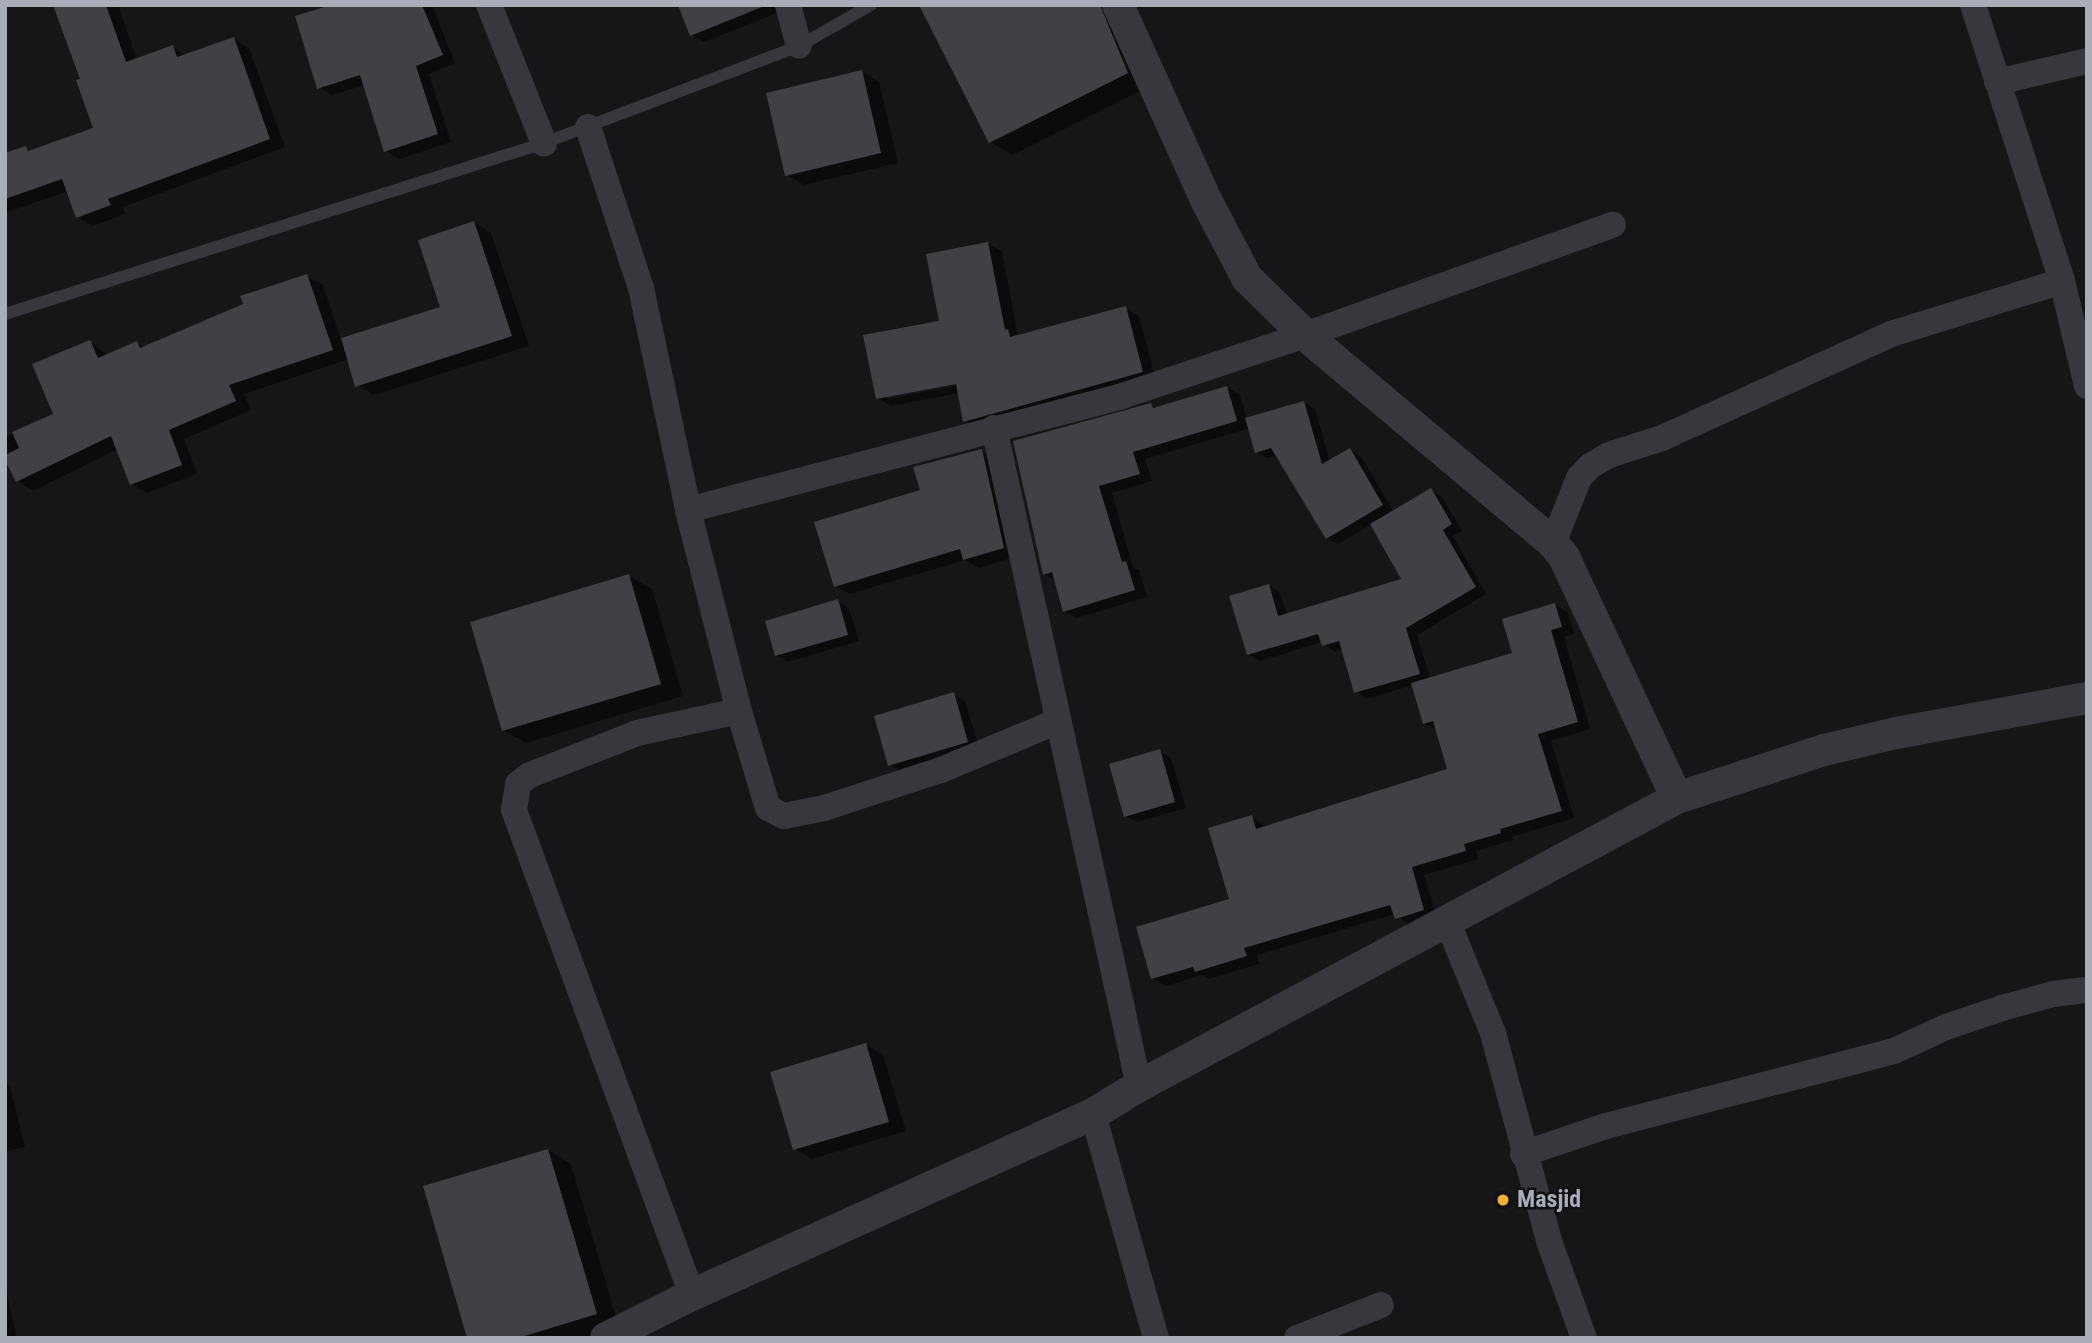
<!DOCTYPE html>
<style>
body{margin:0}
#map{position:relative;width:2092px;height:1343px;overflow:hidden;background:#161618;font-family:"Roboto Condensed",sans-serif}
div>[style]{position:absolute}
.shadow>*{inset:0;background:#0007}
.building>*{inset:0;background:#404145}
.service>*{height:12px;margin:-6px;padding:0 6px;transform-origin:6px;border-radius:6px;background:#37383d}
.minor>*{height:26px;margin:-13px;padding:0 13px;transform-origin:13px;border-radius:13px;background:#37383d}
.tertiary>*{height:32px;margin:-16px;padding:0 16px;transform-origin:16px;border-radius:16px;background:#37383d}
.dots>*{width:19px;height:19px;translate:-50% -50%;box-sizing:border-box;border:4px solid #111113;border-radius:50%}
span{translate:-50% -50%;white-space:nowrap;text-align:center;line-height:1.15;-webkit-text-stroke:5px #111113;paint-order:stroke}
.poi-label{font-size:24px;color:#a8adb8;font-weight:700}
.left{translate:0 -50%;text-align:left}
.frame{position:absolute;inset:0;border:7px solid #a8adb8;pointer-events:none}
</style>
<div id="map">
<div class="shadow">
<i style="clip-path:polygon(73px 5px,118px 5px,137px 60px,172px 47px,187px 56px,234px 39px,249px 48px,285px 147px,123px 207px,125px 214px,93px 226px,78px 217px,68px 191px,5px 213px,5px 155px,26px 148px,32px 152px,95px 129px,83px 80px)"></i>
<i style="clip-path:polygon(358px 5px,432px 5px,455px 63px,429px 74px,451px 142px,400px 159px,386px 151px,365px 85px,332px 95px,318px 87px)"></i>
<i style="clip-path:polygon(680px 5px,780px 5px,782px 11px,704px 42px,691px 34px)"></i>
<i style="clip-path:polygon(921px 5px,1120px 5px,1150px 86px,1013px 155px,990px 142px)"></i>
<i style="clip-path:polygon(862px 72px,879px 82px,898px 163px,804px 185px,787px 175px)"></i>
<i style="clip-path:polygon(474px 222px,491px 233px,529px 346px,374px 395px,357px 385px,349px 359px,244px 394px,251px 410px,184px 439px,197px 474px,147px 493px,131px 484px,118px 449px,33px 491px,17px 481px,9px 464px,5px 466px,5px 437px,55px 414px,90px 342px,108px 355px,137px 343px,146px 348px,307px 276px,323px 285px,341px 340px,443px 308px)"></i>
<i style="clip-path:polygon(evenodd,988px 244px,1002px 251px,1018px 337px,1126px 308px,1139px 316px,1156px 380px,978px 428px,964px 420px,959px 393px,891px 406px,878px 398px,941px 323px,988px 244px,964px 381px,965px 384px,887px 399px,887px 395px,964px 381px)"></i>
<i style="clip-path:polygon(1227px 387px,1240px 395px,1247px 420px,1304px 402px,1315px 409px,1330px 462px,1350px 450px,1361px 457px,1394px 512px,1431px 490px,1442px 497px,1462px 531px,1453px 536px,1486px 594px,1417px 635px,1430px 679px,1514px 654px,1555px 605px,1568px 613px,1574px 634px,1564px 637px,1590px 729px,1551px 741px,1574px 818px,1512px 837px,1513px 840px,1476px 851px,1478px 859px,1424px 875px,1437px 917px,1409px 925px,1395px 914px,1257px 955px,1259px 964px,1209px 979px,1202px 975px,1166px 986px,1153px 978px,1232px 900px,1252px 817px,1266px 828px,1449px 770px,1438px 731px,1424px 723px,1413px 685px,1367px 699px,1356px 692px,1343px 649px,1335px 652px,1322px 642px,1260px 661px,1248px 654px,1269px 585px,1280px 592px,1287px 615px,1404px 580px,1372px 524px,1338px 544px,1327px 538px,1278px 455px,1268px 458px,1256px 452px,1250px 428px,1145px 459px,1152px 481px,1112px 493px,1133px 567px,1139px 570px,1147px 597px,1077px 618px,1064px 611px,1056px 581px,1044px 574px,1015px 442px,1151px 405px,1157px 408px)"></i>
<i style="clip-path:polygon(982px 451px,997px 459px,1018px 556px,979px 568px,965px 560px,850px 594px,835px 586px,923px 491px)"></i>
<i style="clip-path:polygon(629px 576px,652px 589px,683px 696px,526px 743px,503px 730px)"></i>
<i style="clip-path:polygon(838px 601px,849px 608px,859px 641px,788px 662px,777px 655px)"></i>
<i style="clip-path:polygon(954px 694px,965px 701px,979px 748px,901px 772px,890px 765px)"></i>
<i style="clip-path:polygon(1159px 751px,1171px 758px,1186px 808px,1137px 822px,1125px 816px)"></i>
<i style="clip-path:polygon(866px 1045px,883px 1055px,906px 1131px,812px 1159px,795px 1149px)"></i>
<i style="clip-path:polygon(5px 1083px,10px 1086px,25px 1147px,5px 1152px)"></i>
<i style="clip-path:polygon(548px 1150px,571px 1164px,619px 1327px,583px 1338px,469px 1338px)"></i>
<i style="clip-path:polygon(5px 1286px,17px 1338px,5px 1338px)"></i>
</div>
<div class="building">
<i style="clip-path:polygon(53px 5px,106px 5px,126px 62px,173px 45px,177px 57px,234px 37px,270px 139px,108px 199px,111px 205px,76px 218px,62px 179px,5px 199px,5px 153px,26px 146px,28px 151px,93px 128px,76px 80px,80px 79px)"></i>
<i style="clip-path:polygon(331px 5px,422px 5px,443px 55px,416px 66px,438px 134px,384px 152px,360px 75px,317px 89px,295px 16px)"></i>
<i style="clip-path:polygon(678px 5px,762px 5px,762px 7px,690px 36px)"></i>
<i style="clip-path:polygon(919px 5px,1100px 5px,1128px 73px,989px 143px)"></i>
<i style="clip-path:polygon(862px 70px,881px 153px,785px 176px,766px 93px)"></i>
<i style="clip-path:polygon(474px 221px,512px 336px,355px 387px,341px 338px,440px 307px,418px 240px)"></i>
<i style="clip-path:polygon(988px 242px,1005px 330px,1008px 329px,1010px 337px,1126px 306px,1143px 372px,963px 422px,956px 384px,876px 399px,863px 335px,939px 321px,926px 254px)"></i>
<i style="clip-path:polygon(307px 274px,333px 350px,229px 385px,236px 401px,169px 430px,182px 465px,130px 485px,111px 436px,16px 482px,5px 460px,5px 455px,19px 448px,12px 432px,53px 414px,32px 364px,90px 340px,98px 358px,137px 341px,140px 348px,243px 304px,240px 296px)"></i>
<i style="clip-path:polygon(1227px 386px,1237px 421px,1133px 452px,1140px 474px,1099px 486px,1122px 562px,1126px 561px,1135px 590px,1063px 612px,1052px 572px,1043px 575px,1013px 441px,1151px 403px,1153px 408px)"></i>
<i style="clip-path:polygon(1304px 401px,1322px 464px,1350px 448px,1383px 505px,1326px 539px,1271px 448px,1255px 453px,1245px 418px)"></i>
<i style="clip-path:polygon(982px 449px,1004px 548px,963px 560px,960px 549px,834px 587px,814px 522px,920px 490px,913px 467px)"></i>
<i style="clip-path:polygon(1431px 488px,1452px 524px,1443px 530px,1476px 587px,1406px 628px,1420px 674px,1354px 693px,1339px 641px,1322px 646px,1318px 634px,1247px 655px,1229px 596px,1269px 584px,1278px 616px,1401px 579px,1370px 524px)"></i>
<i style="clip-path:polygon(629px 574px,661px 684px,502px 731px,470px 622px)"></i>
<i style="clip-path:polygon(838px 599px,848px 635px,775px 656px,765px 621px)"></i>
<i style="clip-path:polygon(1555px 603px,1562px 627px,1551px 630px,1578px 722px,1538px 734px,1562px 811px,1500px 829px,1501px 833px,1464px 844px,1466px 851px,1412px 867px,1424px 910px,1395px 919px,1390px 905px,1244px 948px,1247px 956px,1195px 972px,1193px 967px,1151px 979px,1136px 927px,1229px 899px,1208px 828px,1252px 815px,1256px 829px,1447px 769px,1433px 721px,1423px 724px,1411px 683px,1512px 653px,1502px 619px)"></i>
<i style="clip-path:polygon(954px 692px,968px 742px,888px 766px,874px 716px)"></i>
<i style="clip-path:polygon(1160px 749px,1175px 802px,1124px 817px,1109px 764px)"></i>
<i style="clip-path:polygon(866px 1043px,889px 1122px,793px 1150px,770px 1072px)"></i>
<i style="clip-path:polygon(548px 1149px,597px 1314px,518px 1338px,467px 1338px,423px 1186px)"></i>
</div>
<div class="service">
<i style="left:5px;top:314px;width:565px;rotate:-17.6deg"></i>
<i style="left:544px;top:143px;width:273px;rotate:-20.8deg"></i>
<i style="left:799px;top:46px;width:83px;rotate:-29.7deg"></i>
</div>
<div class="minor">
<i style="left:489px;top:5px;width:149px;rotate:68.3deg"></i>
<i style="left:788px;top:5px;width:42px;rotate:75deg"></i>
<i style="left:1973px;top:5px;width:290px;rotate:72.1deg"></i>
<i style="left:2062px;top:281px;width:108px;rotate:76.6deg"></i>
<i style="left:1997px;top:82px;width:92px;rotate:-13.1deg"></i>
<i style="left:588px;top:127px;width:169px;rotate:71.8deg"></i>
<i style="left:641px;top:288px;width:227px;rotate:78deg"></i>
<i style="left:688px;top:510px;width:449px;rotate:-14.7deg"></i>
<i style="left:1122px;top:396px;width:193px;rotate:-18.4deg"></i>
<i style="left:1305px;top:335px;width:327px;rotate:-19.7deg"></i>
<i style="left:994px;top:428px;width:674px;rotate:77.57deg"></i>
<i style="left:688px;top:510px;width:207px;rotate:75.8deg"></i>
<i style="left:739px;top:711px;width:101px;rotate:73.4deg"></i>
<i style="left:768px;top:808px;width:18px;rotate:27deg"></i>
<i style="left:784px;top:816px;width:41px;rotate:-11.3deg"></i>
<i style="left:824px;top:808px;width:123px;rotate:-18deg"></i>
<i style="left:941px;top:770px;width:127px;rotate:-22.7deg"></i>
<i style="left:1553px;top:543px;width:70px;rotate:-68.2deg"></i>
<i style="left:1579px;top:478px;width:16px;rotate:-47deg"></i>
<i style="left:1590px;top:466px;width:22px;rotate:-30deg"></i>
<i style="left:1609px;top:455px;width:56px;rotate:-17.8deg"></i>
<i style="left:1662px;top:438px;width:252px;rotate:-24.4deg"></i>
<i style="left:1891px;top:334px;width:179px;rotate:-17.2deg"></i>
<i style="left:1448px;top:923px;width:119px;rotate:67.8deg"></i>
<i style="left:1493px;top:1033px;width:215px;rotate:74.9deg"></i>
<i style="left:1549px;top:1241px;width:103px;rotate:70.2deg"></i>
<i style="left:1093px;top:1114px;width:233px;rotate:74.3deg"></i>
<i style="left:1523px;top:1154px;width:88px;rotate:-18.6deg"></i>
<i style="left:1606px;top:1126px;width:298px;rotate:-14.6deg"></i>
<i style="left:1894px;top:1051px;width:57px;rotate:-24.8deg"></i>
<i style="left:1946px;top:1027px;width:59px;rotate:-18.7deg"></i>
<i style="left:2002px;top:1008px;width:53px;rotate:-15.4deg"></i>
<i style="left:2053px;top:994px;width:34px;rotate:-7deg"></i>
<i style="left:692px;top:1295px;width:517px;rotate:-110.15deg"></i>
<i style="left:514px;top:810px;width:26px;rotate:-81deg"></i>
<i style="left:518px;top:784px;width:15px;rotate:-37deg"></i>
<i style="left:530px;top:775px;width:115px;rotate:-21.4deg"></i>
<i style="left:637px;top:733px;width:104px;rotate:-12.2deg"></i>
<i style="left:1297px;top:1338px;width:90px;rotate:-21.4deg"></i>
</div>
<div class="tertiary">
<i style="left:1118px;top:5px;width:214px;rotate:65.7deg"></i>
<i style="left:1206px;top:200px;width:88px;rotate:62.3deg"></i>
<i style="left:1247px;top:278px;width:81px;rotate:44.5deg"></i>
<i style="left:1305px;top:335px;width:324px;rotate:40deg"></i>
<i style="left:1553px;top:543px;width:18px;rotate:52deg"></i>
<i style="left:1564px;top:557px;width:266px;rotate:64.9deg"></i>
<i style="left:606px;top:1338px;width:96px;rotate:-26.6deg"></i>
<i style="left:692px;top:1295px;width:440px;rotate:-24.3deg"></i>
<i style="left:1093px;top:1114px;width:54px;rotate:-31.3deg"></i>
<i style="left:1139px;top:1086px;width:610px;rotate:-28.16deg"></i>
<i style="left:1677px;top:798px;width:155px;rotate:-18.1deg"></i>
<i style="left:1824px;top:750px;width:74px;rotate:-13.3deg"></i>
<i style="left:1896px;top:733px;width:194px;rotate:-10.4deg"></i>
</div>
<div class="dots">
<i style="left:1503px;top:1200px;background:#f2b134"></i>
</div>
<div class="poi-label">
<span class="left" style="left:1517px;top:1200px">Masjid</span>
</div>
<div class="frame"></div>
</div>
